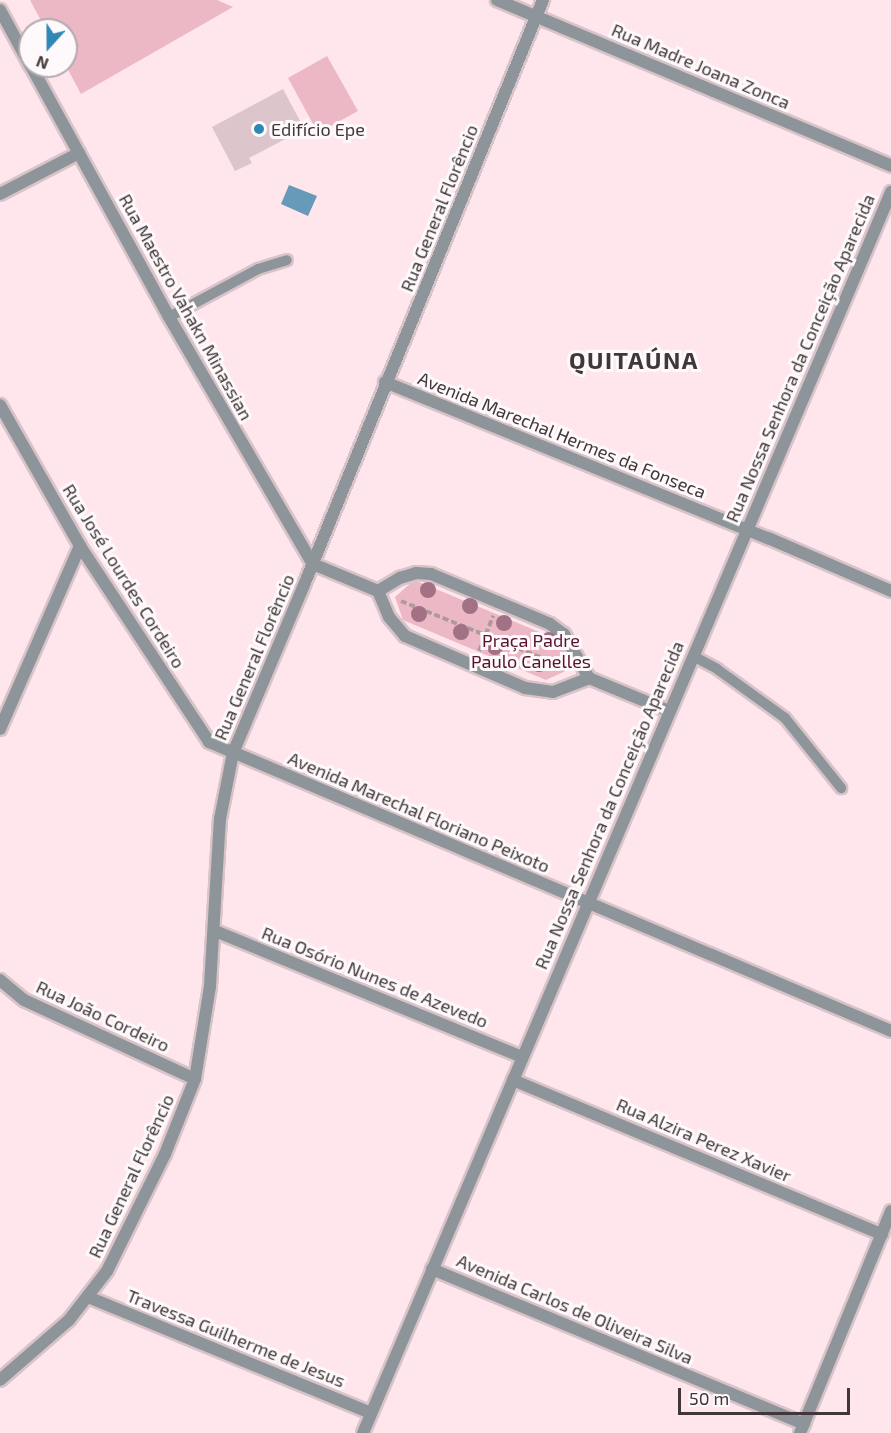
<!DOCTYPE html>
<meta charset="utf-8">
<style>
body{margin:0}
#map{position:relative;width:891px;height:1433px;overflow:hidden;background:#fee6ec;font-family:"Exo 2",sans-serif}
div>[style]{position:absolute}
.green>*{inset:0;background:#ecb8c6}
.water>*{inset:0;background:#679ab9}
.building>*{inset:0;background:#dcc5cb}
.path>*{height:4px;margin-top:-2px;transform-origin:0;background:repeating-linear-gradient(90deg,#ac9a9f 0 6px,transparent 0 9px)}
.roads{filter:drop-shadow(2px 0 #d8c3c8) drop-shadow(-2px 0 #d8c3c8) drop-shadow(0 2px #d8c3c8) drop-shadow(0 -2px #d8c3c8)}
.service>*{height:10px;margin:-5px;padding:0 5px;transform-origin:5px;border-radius:5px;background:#8d959a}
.minor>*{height:12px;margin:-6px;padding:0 6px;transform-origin:6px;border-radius:6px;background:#8d959a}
.tertiary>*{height:12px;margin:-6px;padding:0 6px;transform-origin:6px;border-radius:6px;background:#8d959a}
.trees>*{width:16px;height:16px;margin:-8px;border-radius:50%;background:#a27284}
.dots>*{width:16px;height:16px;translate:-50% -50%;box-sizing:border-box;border:3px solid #fef9fa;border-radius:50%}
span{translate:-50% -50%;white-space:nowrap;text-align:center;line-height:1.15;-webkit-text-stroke:6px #fef9fa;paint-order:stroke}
.street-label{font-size:18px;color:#41373a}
.poi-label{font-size:18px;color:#41373a}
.left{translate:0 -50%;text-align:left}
.park-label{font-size:18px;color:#57132e}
.district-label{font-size:24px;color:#41373a;font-weight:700;letter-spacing:1.5px}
.north{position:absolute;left:18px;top:18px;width:60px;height:60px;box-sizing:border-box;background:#fef9fa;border:2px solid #b2abad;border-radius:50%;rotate:201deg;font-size:16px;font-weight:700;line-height:24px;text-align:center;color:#41373a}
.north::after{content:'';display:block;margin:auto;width:21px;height:27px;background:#2f87b5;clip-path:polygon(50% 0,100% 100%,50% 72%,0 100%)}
.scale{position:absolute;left:678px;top:1388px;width:172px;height:27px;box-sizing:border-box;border:3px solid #41373a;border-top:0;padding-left:8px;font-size:18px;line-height:21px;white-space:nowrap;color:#41373a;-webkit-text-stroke:4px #fef9fa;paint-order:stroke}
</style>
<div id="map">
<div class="green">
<i style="clip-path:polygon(30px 0,217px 0,233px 7px,81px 94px,66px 66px,66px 30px,46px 30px)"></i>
<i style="clip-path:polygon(327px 56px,358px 111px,318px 133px,288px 78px)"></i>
<i style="clip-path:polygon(414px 580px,561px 641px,570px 669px,546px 680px,403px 620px,395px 597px)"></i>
</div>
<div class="water">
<i style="clip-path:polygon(289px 185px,317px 196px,308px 216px,281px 204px)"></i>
</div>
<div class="building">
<i style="clip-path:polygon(283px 89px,306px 132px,292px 139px,291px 136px,249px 158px,252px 163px,235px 171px,212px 127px)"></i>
</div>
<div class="path">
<i style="left:401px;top:601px;width:176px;rotate:22deg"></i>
<i style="left:479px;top:651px;width:38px;rotate:-68deg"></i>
</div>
<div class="roads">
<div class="service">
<i style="left:169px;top:317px;width:101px;rotate:-28.3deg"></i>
<i style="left:258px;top:269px;width:30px;rotate:-17deg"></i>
<i style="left:693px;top:656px;width:27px;rotate:28deg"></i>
<i style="left:717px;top:669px;width:84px;rotate:35.8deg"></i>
<i style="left:785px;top:718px;width:90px;rotate:51.3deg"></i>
</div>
<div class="minor">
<i style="left:497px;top:0;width:428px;rotate:22.8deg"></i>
<i style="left:0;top:10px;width:63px;rotate:61.4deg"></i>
<i style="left:31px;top:66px;width:286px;rotate:61.2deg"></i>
<i style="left:169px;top:317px;width:286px;rotate:59.8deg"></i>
<i style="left:313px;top:564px;width:70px;rotate:22.6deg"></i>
<i style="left:378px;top:591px;width:28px;rotate:67deg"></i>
<i style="left:389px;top:617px;width:25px;rotate:50deg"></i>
<i style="left:405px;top:636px;width:131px;rotate:23.4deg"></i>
<i style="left:525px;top:688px;width:28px;rotate:8deg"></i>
<i style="left:553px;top:692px;width:39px;rotate:-21deg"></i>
<i style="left:0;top:194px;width:89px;rotate:-27.4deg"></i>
<i style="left:385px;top:382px;width:414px;rotate:22.2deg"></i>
<i style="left:768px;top:538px;width:134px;rotate:23.3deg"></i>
<i style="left:0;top:405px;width:162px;rotate:60.4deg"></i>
<i style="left:80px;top:546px;width:235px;rotate:56.6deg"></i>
<i style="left:209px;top:742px;width:741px;rotate:22.96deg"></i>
<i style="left:378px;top:591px;width:26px;rotate:-31deg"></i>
<i style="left:400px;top:578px;width:17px;rotate:-17deg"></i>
<i style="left:416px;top:573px;width:15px;rotate:4deg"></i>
<i style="left:431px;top:574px;width:73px;rotate:22.7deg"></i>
<i style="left:498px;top:602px;width:56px;rotate:22.9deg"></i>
<i style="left:550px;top:624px;width:17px;rotate:36deg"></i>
<i style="left:564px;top:634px;width:51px;rotate:60.4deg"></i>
<i style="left:589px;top:678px;width:87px;rotate:22.4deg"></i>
<i style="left:0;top:729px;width:200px;rotate:-66.4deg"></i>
<i style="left:215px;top:931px;width:332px;rotate:22.3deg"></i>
<i style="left:0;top:980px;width:31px;rotate:40deg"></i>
<i style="left:24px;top:1000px;width:188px;rotate:24.8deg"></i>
<i style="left:513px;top:1080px;width:400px;rotate:22.7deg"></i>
<i style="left:432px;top:1269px;width:403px;rotate:22.6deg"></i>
<i style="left:88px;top:1297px;width:306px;rotate:22.3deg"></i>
<i style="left:363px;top:1433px;width:1349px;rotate:-66.95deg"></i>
<i style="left:800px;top:1433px;width:240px;rotate:-67.7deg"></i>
</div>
<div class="tertiary">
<i style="left:0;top:1380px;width:91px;rotate:-41deg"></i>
<i style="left:69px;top:1320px;width:62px;rotate:-52.2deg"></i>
<i style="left:107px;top:1271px;width:131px;rotate:-63.6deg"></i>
<i style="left:165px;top:1154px;width:81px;rotate:-68.2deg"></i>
<i style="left:195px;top:1079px;width:94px;rotate:-80.8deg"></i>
<i style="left:210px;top:986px;width:167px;rotate:-86.6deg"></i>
<i style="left:220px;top:819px;width:67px;rotate:-78.9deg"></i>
<i style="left:233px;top:753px;width:182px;rotate:-67.1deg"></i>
<i style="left:304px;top:585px;width:632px;rotate:-67.78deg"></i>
</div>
</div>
<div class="trees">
<i style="left:428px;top:590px"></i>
<i style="left:470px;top:606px"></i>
<i style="left:419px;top:614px"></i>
<i style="left:504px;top:623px"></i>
<i style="left:461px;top:632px"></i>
<i style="left:549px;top:640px"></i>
<i style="left:495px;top:647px"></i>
<i style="left:539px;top:664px"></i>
</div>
<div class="dots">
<i style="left:259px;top:129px;background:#2f87b5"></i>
</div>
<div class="street-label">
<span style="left:701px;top:66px;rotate:23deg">Rua Madre Joana Zonca</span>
<span style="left:439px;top:208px;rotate:-68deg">Rua General Florêncio</span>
<span style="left:186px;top:307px;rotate:61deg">Rua Maestro Vahakn Minassian</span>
<span style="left:800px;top:358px;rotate:-67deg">Rua Nossa Senhora da Conceição Aparecida</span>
<span style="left:562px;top:435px;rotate:22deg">Avenida Marechal Hermes da Fonseca</span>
<span style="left:124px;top:576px;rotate:58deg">Rua José Lourdes Cordeiro</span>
<span style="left:254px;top:657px;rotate:-67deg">Rua General Florêncio</span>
<span style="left:609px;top:805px;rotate:-67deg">Rua Nossa Senhora da Conceição Aparecida</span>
<span style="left:419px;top:812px;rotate:23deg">Avenida Marechal Floriano Peixoto</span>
<span style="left:375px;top:977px;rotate:22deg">Rua Osório Nunes de Azevedo</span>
<span style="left:103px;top:1016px;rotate:25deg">Rua João Cordeiro</span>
<span style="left:704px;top:1140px;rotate:23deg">Rua Alzira Perez Xavier</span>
<span style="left:131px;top:1176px;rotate:-65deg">Rua General Florêncio</span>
<span style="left:575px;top:1309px;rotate:23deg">Avenida Carlos de Oliveira Silva</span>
<span style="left:236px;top:1338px;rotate:22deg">Travessa Guilherme de Jesus</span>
</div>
<div class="poi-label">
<span class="left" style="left:271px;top:129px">Edifício Epe</span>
</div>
<div class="park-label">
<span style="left:531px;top:651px">Praça Padre<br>Paulo Canelles</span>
</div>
<div class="district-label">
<span style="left:634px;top:360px">QUITAÚNA</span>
</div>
<div class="north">N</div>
<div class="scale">50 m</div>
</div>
